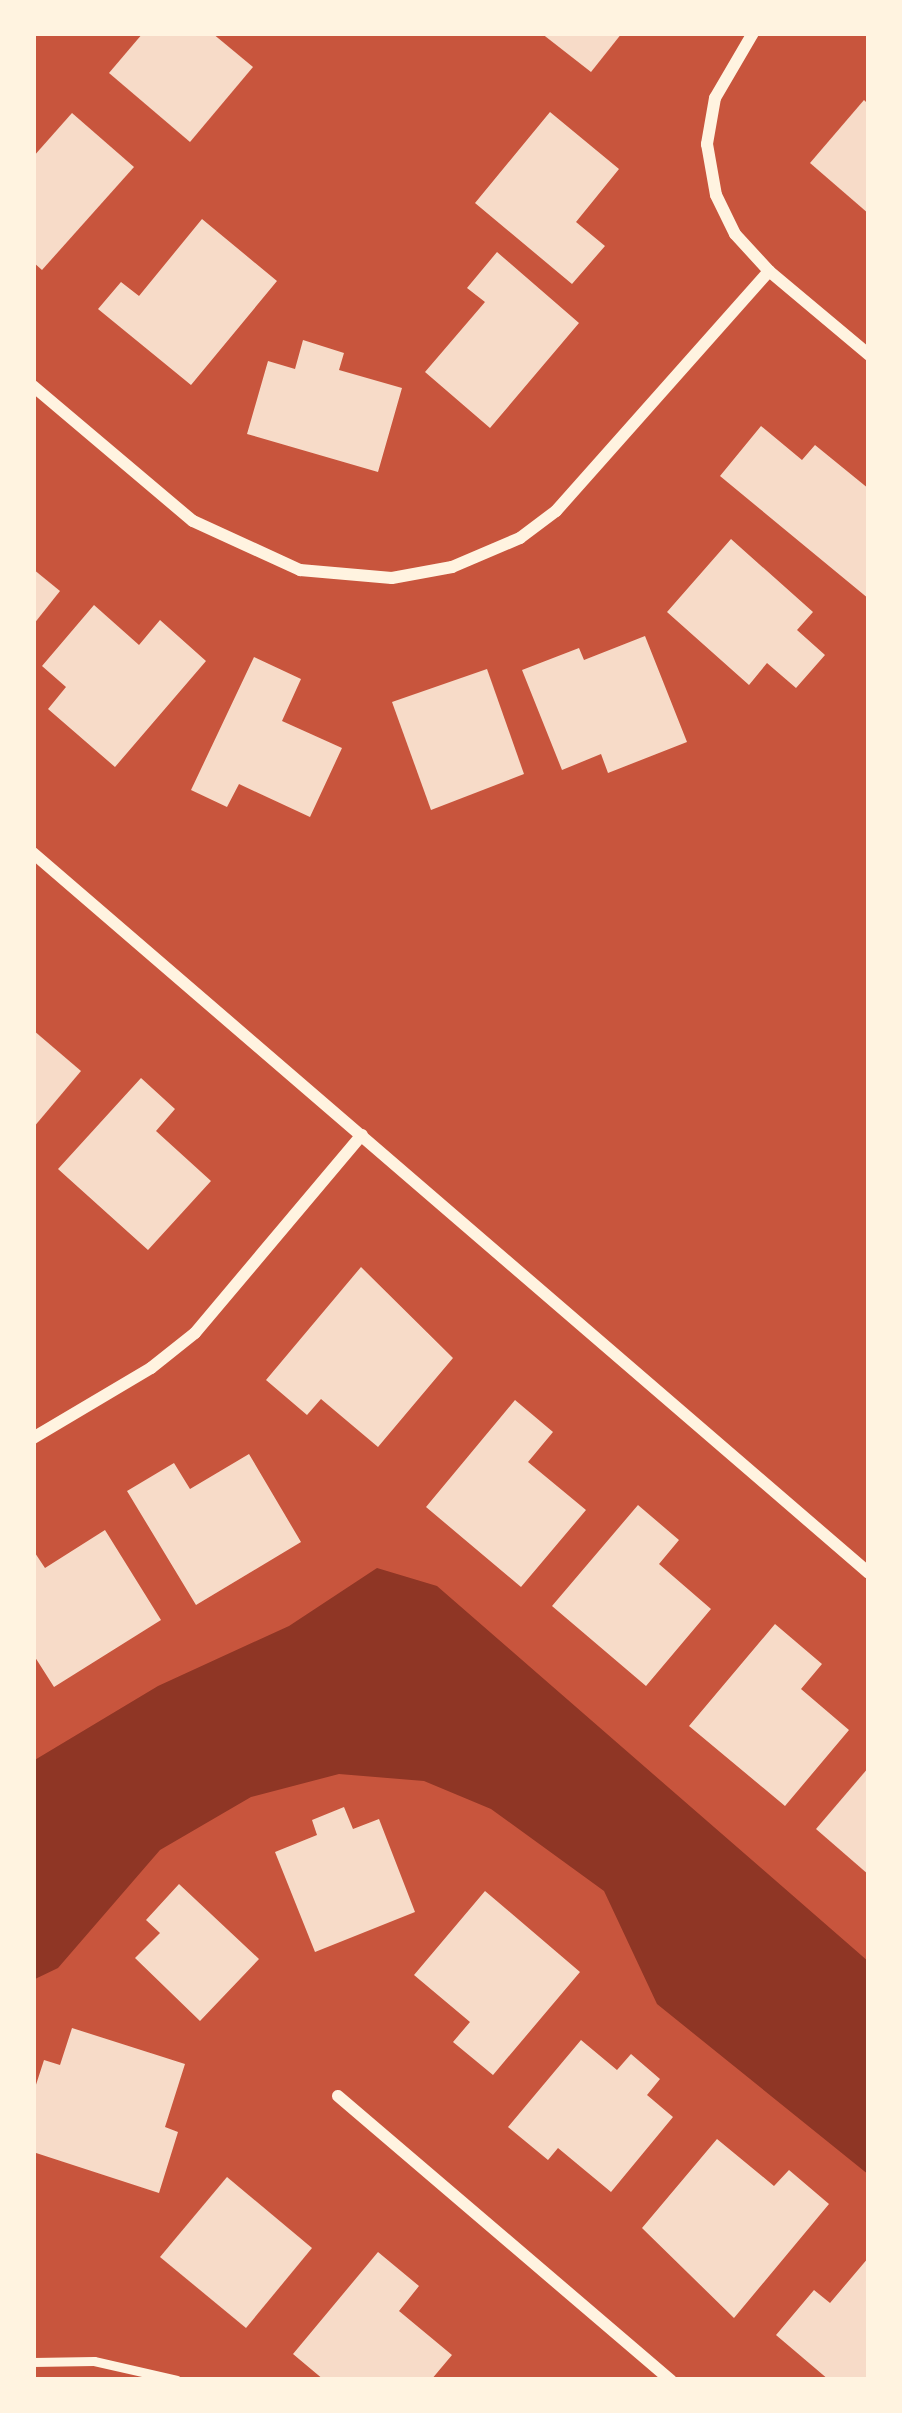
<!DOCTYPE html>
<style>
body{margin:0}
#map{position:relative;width:902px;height:2413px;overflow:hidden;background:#c8553d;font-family:Spectral,serif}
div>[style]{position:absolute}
.water>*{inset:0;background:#8f3625}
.building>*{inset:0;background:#f7dbc8}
.service>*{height:9px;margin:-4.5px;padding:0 4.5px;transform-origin:4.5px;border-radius:4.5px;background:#fff3e0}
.minor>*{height:12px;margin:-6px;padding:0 6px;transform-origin:6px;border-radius:6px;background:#fff3e0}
span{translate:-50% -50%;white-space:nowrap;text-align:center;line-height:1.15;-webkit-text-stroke:12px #fff3e0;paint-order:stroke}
.frame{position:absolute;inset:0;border:36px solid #fff3e0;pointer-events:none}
</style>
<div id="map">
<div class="water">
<i style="clip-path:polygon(377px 1568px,437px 1586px,869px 1962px,869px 2175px,657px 2004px,604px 1891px,491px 1809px,424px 1781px,339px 1774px,251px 1797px,160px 1850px,58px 1968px,33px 1980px,33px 1761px,158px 1686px,289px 1626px)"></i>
</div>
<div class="building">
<i style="clip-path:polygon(143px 33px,212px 33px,253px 67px,190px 142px,109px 73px)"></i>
<i style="clip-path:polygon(541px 33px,622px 33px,591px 72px)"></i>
<i style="clip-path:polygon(864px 100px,869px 105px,869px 214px,810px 163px)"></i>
<i style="clip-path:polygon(550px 112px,619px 169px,576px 222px,605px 246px,572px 284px,475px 203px)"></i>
<i style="clip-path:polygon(72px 113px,134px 167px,42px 270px,33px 262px,33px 157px)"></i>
<i style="clip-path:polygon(202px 219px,277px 281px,191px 385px,98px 309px,121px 282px,139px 296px)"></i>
<i style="clip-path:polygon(497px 252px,579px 323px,490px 428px,425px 372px,485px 302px,467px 288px)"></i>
<i style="clip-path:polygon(303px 340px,344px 353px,339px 370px,402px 388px,378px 472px,247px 434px,268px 361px,295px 369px)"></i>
<i style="clip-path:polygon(761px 426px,802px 460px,815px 445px,869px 489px,869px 599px,720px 476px)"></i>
<i style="clip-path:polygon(731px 539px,813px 612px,797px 630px,825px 655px,796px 688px,767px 663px,749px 685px,667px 612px)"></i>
<i style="clip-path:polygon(33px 569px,60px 591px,33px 625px)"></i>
<i style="clip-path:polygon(94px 605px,139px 645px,160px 620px,206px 661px,115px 767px,48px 709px,66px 687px,42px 666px)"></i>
<i style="clip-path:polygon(645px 636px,687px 742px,608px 773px,601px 754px,562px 770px,522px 670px,579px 648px,584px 660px)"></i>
<i style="clip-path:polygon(254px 657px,301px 679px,282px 721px,342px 748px,310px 817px,239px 784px,227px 807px,191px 790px)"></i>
<i style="clip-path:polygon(487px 669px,524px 774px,431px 810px,392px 702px)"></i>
<i style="clip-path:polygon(33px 1030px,81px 1071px,33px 1128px)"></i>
<i style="clip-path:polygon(141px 1078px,175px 1109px,156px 1131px,211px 1181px,148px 1250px,58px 1169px)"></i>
<i style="clip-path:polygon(361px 1267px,453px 1358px,378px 1447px,321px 1399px,307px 1415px,266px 1380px)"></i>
<i style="clip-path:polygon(515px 1400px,553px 1432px,528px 1462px,586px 1510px,521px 1587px,426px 1507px)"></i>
<i style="clip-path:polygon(249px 1454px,301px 1542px,196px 1605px,127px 1491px,174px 1463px,190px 1489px)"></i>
<i style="clip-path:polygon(638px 1505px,679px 1540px,659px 1564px,711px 1609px,646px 1686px,552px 1606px)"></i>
<i style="clip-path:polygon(105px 1530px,161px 1620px,54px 1687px,33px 1654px,33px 1550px,45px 1568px)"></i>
<i style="clip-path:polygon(775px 1624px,822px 1664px,801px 1689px,849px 1730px,785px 1806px,689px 1726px)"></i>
<i style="clip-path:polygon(869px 1767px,869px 1875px,816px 1829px)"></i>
<i style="clip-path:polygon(344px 1807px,353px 1829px,379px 1819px,415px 1912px,315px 1952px,275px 1852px,317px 1835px,312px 1820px)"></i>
<i style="clip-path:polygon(179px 1884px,259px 1959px,200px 2021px,135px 1958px,160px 1933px,146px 1920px)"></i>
<i style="clip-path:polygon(485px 1891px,580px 1972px,493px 2075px,453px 2042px,470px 2022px,414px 1975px)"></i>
<i style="clip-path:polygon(72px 2028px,185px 2064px,165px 2127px,178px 2132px,159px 2193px,33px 2152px,33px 2094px,44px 2060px,60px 2065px)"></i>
<i style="clip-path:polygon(581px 2040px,617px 2070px,631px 2054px,660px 2079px,647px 2095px,673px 2117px,611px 2192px,558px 2148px,548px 2160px,508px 2127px)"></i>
<i style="clip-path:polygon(717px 2139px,774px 2186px,789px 2170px,829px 2204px,734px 2318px,642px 2228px)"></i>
<i style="clip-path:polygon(227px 2177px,312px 2248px,246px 2328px,160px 2257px)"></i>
<i style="clip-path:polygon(378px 2252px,419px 2286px,399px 2311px,452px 2355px,431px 2380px,324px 2380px,293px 2354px)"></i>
<i style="clip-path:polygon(869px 2257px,869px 2380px,829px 2380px,776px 2335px,814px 2290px,830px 2303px)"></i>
</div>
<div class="service">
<i style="left:33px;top:2362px;width:61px;rotate:-0.9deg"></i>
<i style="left:94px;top:2361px;width:85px;rotate:12.9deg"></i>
</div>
<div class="minor">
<i style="left:753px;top:33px;width:75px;rotate:120.3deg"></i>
<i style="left:715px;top:98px;width:47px;rotate:99.9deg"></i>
<i style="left:707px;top:144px;width:52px;rotate:80deg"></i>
<i style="left:716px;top:195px;width:43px;rotate:64deg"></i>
<i style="left:735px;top:234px;width:50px;rotate:47.4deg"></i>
<i style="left:769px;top:271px;width:131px;rotate:40deg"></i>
<i style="left:33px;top:386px;width:209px;rotate:40.2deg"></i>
<i style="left:193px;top:521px;width:118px;rotate:24.6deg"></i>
<i style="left:300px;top:570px;width:92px;rotate:5deg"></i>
<i style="left:392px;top:578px;width:61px;rotate:-10.4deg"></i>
<i style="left:452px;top:567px;width:74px;rotate:-23.1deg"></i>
<i style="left:520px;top:538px;width:45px;rotate:-36.9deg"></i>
<i style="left:556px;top:511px;width:321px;rotate:-48.4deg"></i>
<i style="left:33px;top:853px;width:1103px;rotate:40.74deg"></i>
<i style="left:33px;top:1438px;width:137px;rotate:-30.7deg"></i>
<i style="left:151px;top:1368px;width:56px;rotate:-38.5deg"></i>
<i style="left:195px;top:1333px;width:259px;rotate:-49.9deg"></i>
<i style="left:338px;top:2096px;width:438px;rotate:40.5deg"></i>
</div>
<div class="frame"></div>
</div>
